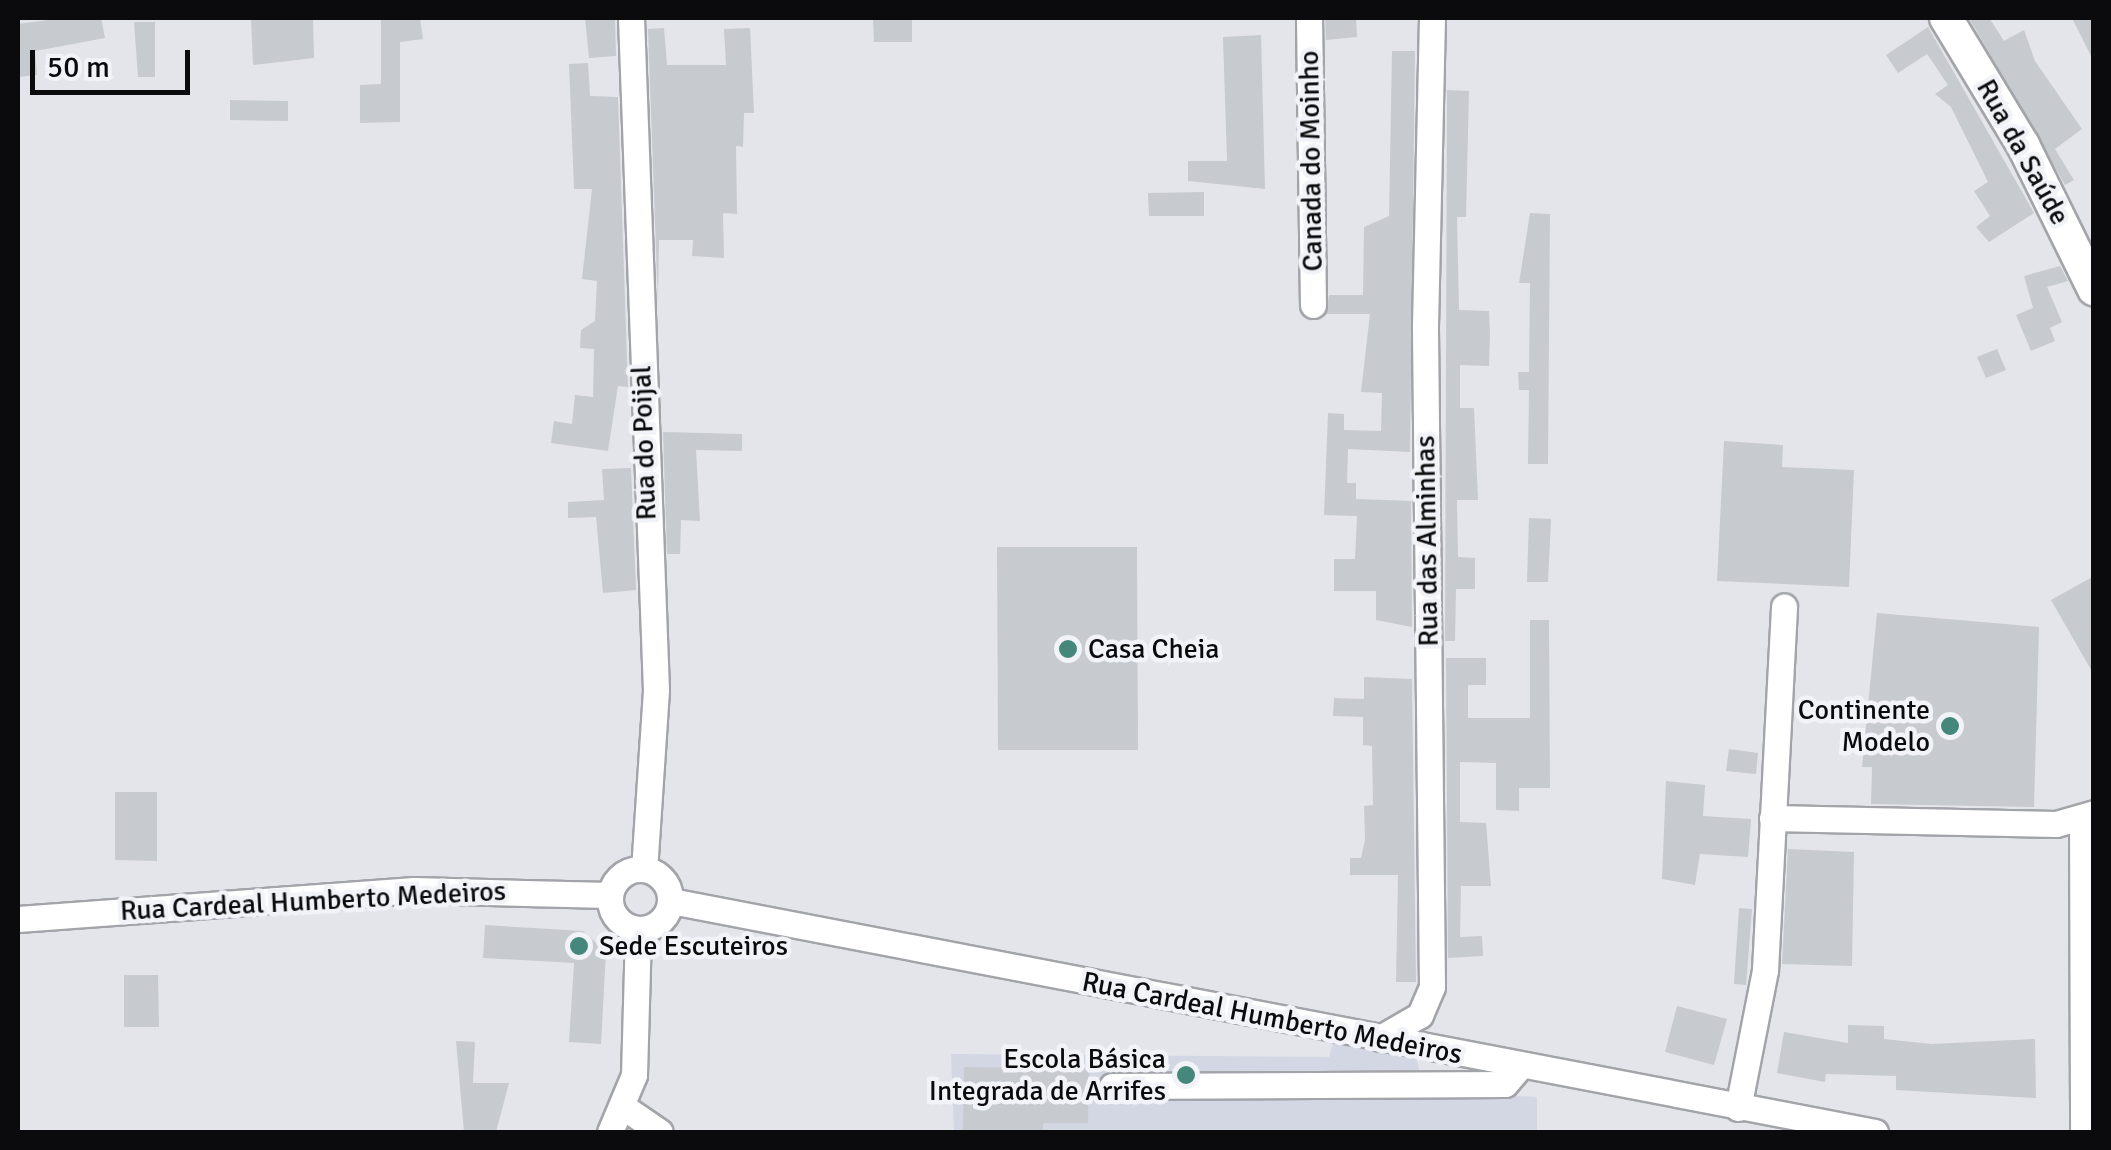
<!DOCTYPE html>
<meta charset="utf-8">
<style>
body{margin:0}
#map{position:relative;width:2111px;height:1150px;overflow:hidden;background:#e4e5eb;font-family:Signika,sans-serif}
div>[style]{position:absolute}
.built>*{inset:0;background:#d3d7e3}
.building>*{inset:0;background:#c7cace}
.roads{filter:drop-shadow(2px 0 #a2a4a9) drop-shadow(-2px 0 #a2a4a9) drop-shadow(0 2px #a2a4a9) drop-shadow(0 -2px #a2a4a9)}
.minor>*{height:25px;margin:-12.5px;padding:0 12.5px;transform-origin:12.5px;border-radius:12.5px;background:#fff}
.minor>.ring{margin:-12.5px;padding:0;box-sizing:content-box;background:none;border:25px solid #fff;border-radius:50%}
.tertiary>*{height:32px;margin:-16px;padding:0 16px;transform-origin:16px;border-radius:16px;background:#fff}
.dots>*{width:28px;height:28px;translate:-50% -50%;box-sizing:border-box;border:5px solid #f1f3f8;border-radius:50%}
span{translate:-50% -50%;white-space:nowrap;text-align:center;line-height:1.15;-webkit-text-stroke:9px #f1f3f8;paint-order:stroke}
.street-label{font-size:28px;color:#0b0b0d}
.poi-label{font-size:28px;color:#0b0b0d}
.left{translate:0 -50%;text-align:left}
.right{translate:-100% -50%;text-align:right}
.frame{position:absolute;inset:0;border:20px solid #0b0b0d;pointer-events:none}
.scale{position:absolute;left:30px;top:50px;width:160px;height:45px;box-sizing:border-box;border:5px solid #0b0b0d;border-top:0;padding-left:12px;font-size:30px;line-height:35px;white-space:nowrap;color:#0b0b0d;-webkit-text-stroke:8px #f1f3f8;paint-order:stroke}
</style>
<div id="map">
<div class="built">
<i style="clip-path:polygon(1333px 1042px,1417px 1059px,1423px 1091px,1537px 1097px,1537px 1132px,954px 1132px,951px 1054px,1329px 1057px)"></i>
</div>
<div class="building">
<i style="clip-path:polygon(64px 18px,101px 18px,105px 38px,35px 51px,37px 75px,18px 77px,18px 24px)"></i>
<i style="clip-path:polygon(251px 18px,313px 18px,314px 58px,253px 65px)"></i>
<i style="clip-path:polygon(381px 18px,420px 18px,423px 39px,400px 42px,400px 122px,360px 123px,360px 85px,381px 84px)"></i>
<i style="clip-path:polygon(585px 18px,615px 18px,616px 56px,589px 58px)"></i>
<i style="clip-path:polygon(873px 18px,912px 18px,912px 42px,874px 42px)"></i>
<i style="clip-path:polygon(1325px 18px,1356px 18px,1357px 37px,1326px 40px)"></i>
<i style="clip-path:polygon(1969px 18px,1990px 19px,2004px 41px,2024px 30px,2035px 61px,2082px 129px,2055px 149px,2074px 180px,2065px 185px)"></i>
<i style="clip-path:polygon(2072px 18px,2094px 18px,2094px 62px)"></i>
<i style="clip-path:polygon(134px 22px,155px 22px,155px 77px,138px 77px)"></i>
<i style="clip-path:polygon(1928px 27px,2034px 213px,1989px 242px,1976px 227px,1990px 216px,1974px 191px,1988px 182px,1951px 107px,1935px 94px,1948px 85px,1927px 54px,1898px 73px,1886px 55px)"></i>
<i style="clip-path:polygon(664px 28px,667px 65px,726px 65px,724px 29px,750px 28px,754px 113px,744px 113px,743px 147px,736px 146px,737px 214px,723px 213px,724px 258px,692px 256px,693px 240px,659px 240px,658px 305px,648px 29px)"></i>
<i style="clip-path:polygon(1261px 35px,1265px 189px,1188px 181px,1188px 161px,1227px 161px,1223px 37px)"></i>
<i style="clip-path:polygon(1392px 51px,1415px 51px,1410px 452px,1348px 449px,1347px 483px,1356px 483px,1356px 499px,1411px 501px,1412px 627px,1376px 620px,1376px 591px,1334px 591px,1334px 559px,1355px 559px,1357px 516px,1324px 515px,1328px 413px,1344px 414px,1344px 430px,1381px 431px,1382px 393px,1361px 392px,1370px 314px,1326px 314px,1329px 295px,1363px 295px,1364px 227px,1389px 216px)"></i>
<i style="clip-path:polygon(588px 63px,590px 96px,618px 97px,628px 387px,618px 386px,608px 451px,551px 443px,554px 421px,572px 424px,575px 395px,593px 397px,594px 349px,580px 348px,581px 330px,595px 321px,597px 281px,582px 279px,592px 189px,574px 189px,569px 64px)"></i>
<i style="clip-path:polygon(1447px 90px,1469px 91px,1466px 217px,1457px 217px,1459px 310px,1489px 311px,1490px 333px,1489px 366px,1460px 365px,1460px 408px,1474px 408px,1478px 500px,1457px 500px,1458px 557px,1475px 558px,1475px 589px,1456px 589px,1455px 641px,1445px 641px)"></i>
<i style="clip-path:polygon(230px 100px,288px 101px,288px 121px,230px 120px)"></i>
<i style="clip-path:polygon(1204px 192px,1204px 216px,1149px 216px,1148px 193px)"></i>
<i style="clip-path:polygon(1530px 213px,1550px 214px,1548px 464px,1528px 464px,1529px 390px,1519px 390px,1518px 372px,1529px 372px,1530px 283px,1519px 283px)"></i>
<i style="clip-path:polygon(2060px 266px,2068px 281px,2047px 287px,2062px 322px,2050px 328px,2055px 341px,2031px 351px,2016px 315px,2033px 308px,2024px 276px)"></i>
<i style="clip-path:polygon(1997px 349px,2006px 370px,1986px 378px,1977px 357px)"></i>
<i style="clip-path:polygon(663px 432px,742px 434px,742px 451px,696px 450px,700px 521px,681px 520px,680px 554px,667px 554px)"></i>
<i style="clip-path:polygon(1724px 441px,1783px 445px,1782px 467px,1854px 470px,1849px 587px,1717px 581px)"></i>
<i style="clip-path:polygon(631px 468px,636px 590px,603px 593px,596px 517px,568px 518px,568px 502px,604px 500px,602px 469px)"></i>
<i style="clip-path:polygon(1529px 518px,1551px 519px,1548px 582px,1527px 582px)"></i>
<i style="clip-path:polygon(997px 547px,1137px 547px,1138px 750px,998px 750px)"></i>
<i style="clip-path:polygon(2094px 576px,2094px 675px,2051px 600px)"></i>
<i style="clip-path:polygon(1877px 613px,2039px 627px,2034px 807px,1871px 804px,1872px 767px,1862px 767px)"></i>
<i style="clip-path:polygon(1530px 620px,1549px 620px,1550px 788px,1519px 788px,1519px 811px,1496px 810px,1496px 763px,1460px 762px,1460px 822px,1486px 823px,1491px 886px,1461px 886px,1460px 937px,1482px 936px,1483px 956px,1448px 958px,1446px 658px,1486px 658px,1486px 685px,1468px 685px,1468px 718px,1530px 718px)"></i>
<i style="clip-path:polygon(1364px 677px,1412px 679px,1416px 982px,1396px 982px,1398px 875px,1350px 875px,1350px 858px,1361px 858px,1365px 840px,1364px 806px,1373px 805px,1372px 746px,1363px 745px,1363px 717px,1333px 716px,1334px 698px,1364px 699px)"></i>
<i style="clip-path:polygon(1729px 749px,1758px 753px,1756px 774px,1726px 771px)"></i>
<i style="clip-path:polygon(1666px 781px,1705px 785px,1703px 816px,1751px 819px,1748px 857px,1700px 854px,1695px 885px,1662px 879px)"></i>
<i style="clip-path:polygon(115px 792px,157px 792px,157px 861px,115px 860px)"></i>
<i style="clip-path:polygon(1788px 849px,1854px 852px,1852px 966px,1782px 964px)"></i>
<i style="clip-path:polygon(1739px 908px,1752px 909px,1746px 985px,1734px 984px)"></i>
<i style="clip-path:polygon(485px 925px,583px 931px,606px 952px,601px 1044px,569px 1042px,574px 963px,483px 958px)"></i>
<i style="clip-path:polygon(124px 975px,158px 975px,159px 1027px,124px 1027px)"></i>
<i style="clip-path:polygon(1677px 1006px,1727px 1019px,1714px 1065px,1665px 1052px)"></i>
<i style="clip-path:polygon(1848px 1025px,1884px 1026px,1884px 1039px,1932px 1044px,2035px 1039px,2036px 1098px,1896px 1090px,1896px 1076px,1826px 1074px,1825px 1082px,1777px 1073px,1784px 1032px,1848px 1043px)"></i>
<i style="clip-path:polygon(456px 1041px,475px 1042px,473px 1083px,509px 1083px,496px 1132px,464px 1132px)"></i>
<i style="clip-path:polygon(964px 1067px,1089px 1069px,1088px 1123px,1043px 1123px,1043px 1132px,963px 1132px)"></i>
</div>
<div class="roads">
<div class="minor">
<i style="left:631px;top:18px;width:672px;rotate:87.87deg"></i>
<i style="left:656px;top:690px;width:179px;rotate:93.8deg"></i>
<i style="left:1309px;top:18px;width:287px;rotate:89.2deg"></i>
<i style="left:1772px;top:818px;width:284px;rotate:1.2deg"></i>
<i style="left:2056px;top:824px;width:40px;rotate:-16deg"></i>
<i style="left:2082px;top:819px;width:313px;rotate:89.8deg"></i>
<i class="ring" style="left:610px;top:869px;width:35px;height:35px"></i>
<i style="left:671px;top:901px;width:1226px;rotate:10.86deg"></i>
<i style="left:18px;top:919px;width:397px;rotate:-4.2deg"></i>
<i style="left:414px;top:890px;width:195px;rotate:1.5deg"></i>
<i style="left:1380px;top:1038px;width:46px;rotate:-29.9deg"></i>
<i style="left:1420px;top:1015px;width:30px;rotate:-67deg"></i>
<i style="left:1432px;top:987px;width:661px;rotate:-90.61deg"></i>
<i style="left:1425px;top:326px;width:308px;rotate:-88.7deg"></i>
<i style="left:1112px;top:1086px;width:393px;rotate:-0.3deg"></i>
<i style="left:1505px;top:1084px;width:20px;rotate:-49deg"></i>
<i style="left:625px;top:1108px;width:42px;rotate:34.4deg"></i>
<i style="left:1738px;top:1108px;width:141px;rotate:-78.9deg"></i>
<i style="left:1765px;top:970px;width:364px;rotate:-87deg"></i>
<i style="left:610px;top:1132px;width:62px;rotate:-67.2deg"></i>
<i style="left:634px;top:1075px;width:145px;rotate:-88.4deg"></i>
</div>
<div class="tertiary">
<i style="left:1946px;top:18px;width:149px;rotate:58.8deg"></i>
<i style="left:2023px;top:145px;width:161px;rotate:63.8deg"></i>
</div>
</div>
<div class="dots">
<i style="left:1068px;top:649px;background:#45887b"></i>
<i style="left:1950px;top:726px;background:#45887b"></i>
<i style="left:579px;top:946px;background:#45887b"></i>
<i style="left:1186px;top:1075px;background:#45887b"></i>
</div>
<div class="street-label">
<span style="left:2023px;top:152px;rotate:61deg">Rua da Saúde</span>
<span style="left:1311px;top:161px;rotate:-91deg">Canada do Moinho</span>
<span style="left:644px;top:443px;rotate:-92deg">Rua do Poijal</span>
<span style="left:1427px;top:541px;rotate:-91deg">Rua das Alminhas</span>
<span style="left:313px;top:901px;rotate:-3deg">Rua Cardeal Humberto Medeiros</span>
<span style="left:1272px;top:1018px;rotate:11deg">Rua Cardeal Humberto Medeiros</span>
</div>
<div class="poi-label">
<span class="left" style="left:1088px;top:649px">Casa Cheia</span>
<span class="right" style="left:1930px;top:726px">Continente<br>Modelo</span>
<span class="left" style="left:599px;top:946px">Sede Escuteiros</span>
<span class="right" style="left:1166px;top:1075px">Escola Básica<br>Integrada de Arrifes</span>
</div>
<div class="frame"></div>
<div class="scale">50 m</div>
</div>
